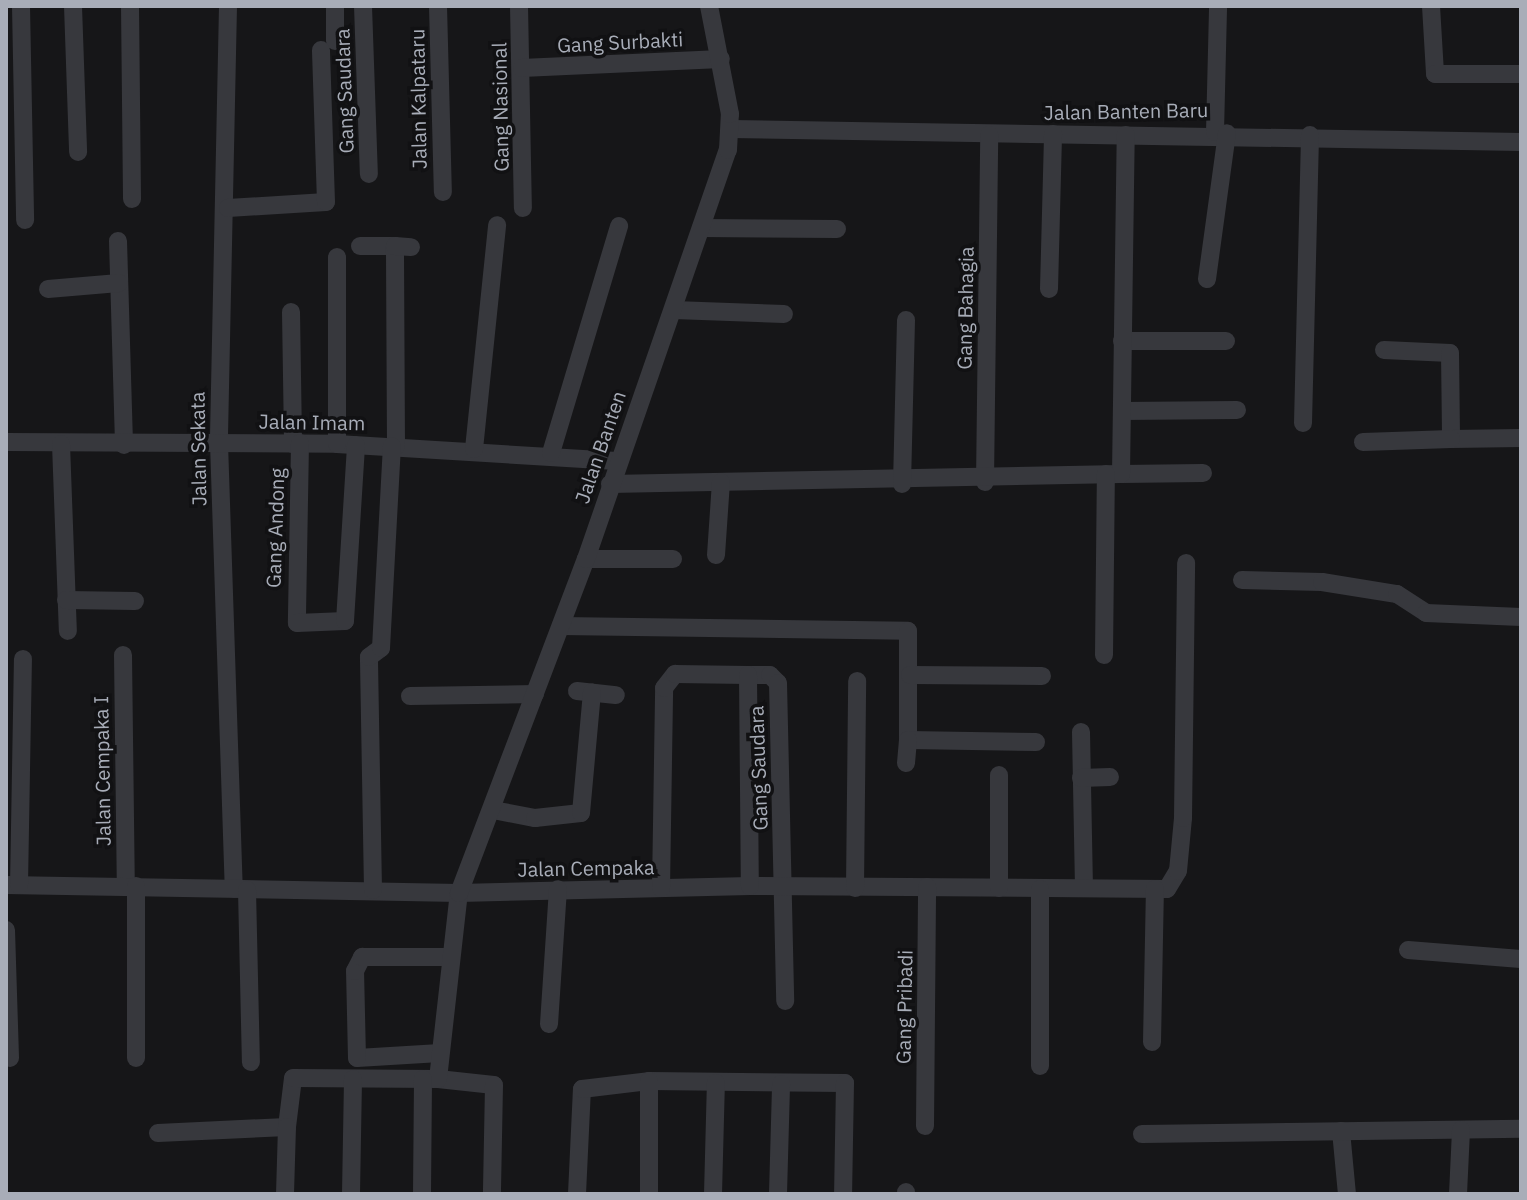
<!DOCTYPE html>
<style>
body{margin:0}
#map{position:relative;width:1527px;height:1200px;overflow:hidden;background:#161618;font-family:"IBM Plex Sans",sans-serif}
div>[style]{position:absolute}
.minor>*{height:18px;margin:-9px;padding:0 9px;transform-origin:9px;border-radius:9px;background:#37383d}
span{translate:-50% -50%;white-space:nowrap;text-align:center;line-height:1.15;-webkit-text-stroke:7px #111113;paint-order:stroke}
.street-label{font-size:20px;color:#a8adb8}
.frame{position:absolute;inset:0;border:8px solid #a8adb8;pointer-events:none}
</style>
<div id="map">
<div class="minor">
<i style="left:21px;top:6px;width:214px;rotate:88.9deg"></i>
<i style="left:73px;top:6px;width:146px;rotate:88deg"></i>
<i style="left:130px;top:6px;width:193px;rotate:89.4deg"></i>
<i style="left:228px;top:6px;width:437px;rotate:91.2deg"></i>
<i style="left:219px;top:443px;width:446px;rotate:88.1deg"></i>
<i style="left:335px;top:6px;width:35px;rotate:90deg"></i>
<i style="left:363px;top:6px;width:168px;rotate:88deg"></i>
<i style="left:438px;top:6px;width:186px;rotate:88.5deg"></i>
<i style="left:519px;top:6px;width:202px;rotate:88.9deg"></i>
<i style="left:1431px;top:6px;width:68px;rotate:86.6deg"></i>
<i style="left:1435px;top:74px;width:86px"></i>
<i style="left:522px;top:68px;width:199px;rotate:-2.6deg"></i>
<i style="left:731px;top:129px;width:790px;rotate:0.94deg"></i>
<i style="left:1215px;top:132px;width:126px;rotate:-88.6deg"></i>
<i style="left:228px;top:208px;width:98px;rotate:-3.5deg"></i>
<i style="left:326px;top:202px;width:152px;rotate:-91.9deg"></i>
<i style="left:701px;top:228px;width:136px;rotate:0.4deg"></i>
<i style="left:118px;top:241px;width:204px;rotate:88.3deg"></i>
<i style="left:360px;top:246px;width:35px"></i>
<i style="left:1207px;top:279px;width:147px;rotate:-82.2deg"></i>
<i style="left:48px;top:289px;width:71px;rotate:-4.8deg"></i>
<i style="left:1049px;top:289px;width:155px;rotate:-88.5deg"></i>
<i style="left:674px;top:310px;width:110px;rotate:2.1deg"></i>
<i style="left:291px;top:312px;width:132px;rotate:89.1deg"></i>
<i style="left:1122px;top:341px;width:104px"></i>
<i style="left:1384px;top:350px;width:66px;rotate:2.6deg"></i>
<i style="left:1450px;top:353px;width:86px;rotate:89.3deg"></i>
<i style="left:1451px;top:439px;width:70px;rotate:-0.8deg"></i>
<i style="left:1122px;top:411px;width:115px;rotate:-0.5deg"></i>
<i style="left:1303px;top:423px;width:288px;rotate:-88.6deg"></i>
<i style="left:6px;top:442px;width:331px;rotate:0.3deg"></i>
<i style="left:337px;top:444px;width:280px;rotate:3.5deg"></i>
<i style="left:1363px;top:442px;width:88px;rotate:-2deg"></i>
<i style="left:300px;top:443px;width:180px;rotate:91deg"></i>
<i style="left:297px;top:623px;width:48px;rotate:-2.4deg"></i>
<i style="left:345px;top:621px;width:176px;rotate:-86.4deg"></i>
<i style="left:61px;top:444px;width:187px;rotate:87.9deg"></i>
<i style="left:337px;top:444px;width:187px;rotate:-90deg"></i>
<i style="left:396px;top:446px;width:200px;rotate:-90.3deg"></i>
<i style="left:395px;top:246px;width:16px;rotate:4deg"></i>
<i style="left:474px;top:449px;width:225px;rotate:-84.1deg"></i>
<i style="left:551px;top:453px;width:237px;rotate:-73.3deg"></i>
<i style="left:1121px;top:474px;width:82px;rotate:-0.7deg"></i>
<i style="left:985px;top:482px;width:347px;rotate:-89.3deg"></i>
<i style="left:610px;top:484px;width:511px;rotate:-1.12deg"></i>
<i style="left:1121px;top:474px;width:339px;rotate:-89.2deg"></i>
<i style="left:902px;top:484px;width:164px;rotate:-88.6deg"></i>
<i style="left:716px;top:555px;width:73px;rotate:-86.1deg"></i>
<i style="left:586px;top:559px;width:87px"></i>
<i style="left:1242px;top:580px;width:80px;rotate:1.4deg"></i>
<i style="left:1322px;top:582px;width:76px;rotate:9.1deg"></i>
<i style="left:1397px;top:594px;width:35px;rotate:33deg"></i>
<i style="left:1426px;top:613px;width:95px;rotate:2.4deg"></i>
<i style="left:66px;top:600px;width:69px;rotate:0.8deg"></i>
<i style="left:561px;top:626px;width:347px;rotate:0.8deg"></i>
<i style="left:908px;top:631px;width:109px;rotate:90deg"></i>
<i style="left:908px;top:740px;width:128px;rotate:0.9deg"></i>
<i style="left:123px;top:655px;width:231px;rotate:89.3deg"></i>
<i style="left:1104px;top:655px;width:181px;rotate:-89.4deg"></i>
<i style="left:748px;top:675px;width:22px"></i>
<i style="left:770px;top:675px;width:11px;rotate:45deg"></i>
<i style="left:778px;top:683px;width:318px;rotate:88.7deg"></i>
<i style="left:910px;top:675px;width:132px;rotate:0.4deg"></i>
<i style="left:577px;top:691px;width:39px;rotate:6deg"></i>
<i style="left:410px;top:696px;width:125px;rotate:-0.9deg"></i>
<i style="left:1081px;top:732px;width:156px;rotate:88.9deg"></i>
<i style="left:906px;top:763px;width:23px;rotate:-85deg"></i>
<i style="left:1081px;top:778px;width:29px;rotate:-2deg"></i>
<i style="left:493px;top:810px;width:43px;rotate:10.8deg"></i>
<i style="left:535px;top:818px;width:46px;rotate:-6.2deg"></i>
<i style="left:581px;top:813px;width:121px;rotate:-84.8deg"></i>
<i style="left:6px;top:885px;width:453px;rotate:1deg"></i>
<i style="left:459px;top:893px;width:291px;rotate:-1.4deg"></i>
<i style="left:750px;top:886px;width:417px;rotate:0.4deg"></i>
<i style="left:1167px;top:889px;width:21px;rotate:-59deg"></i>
<i style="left:1178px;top:871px;width:53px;rotate:-84.6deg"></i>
<i style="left:1183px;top:818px;width:255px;rotate:-89.3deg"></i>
<i style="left:19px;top:885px;width:226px;rotate:-89deg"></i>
<i style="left:136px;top:886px;width:172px;rotate:90deg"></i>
<i style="left:661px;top:888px;width:200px;rotate:-89.1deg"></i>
<i style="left:664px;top:688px;width:18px;rotate:-52deg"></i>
<i style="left:675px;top:674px;width:73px;rotate:0.8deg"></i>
<i style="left:748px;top:675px;width:211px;rotate:89.5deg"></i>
<i style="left:855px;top:888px;width:207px;rotate:-89.4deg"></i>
<i style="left:999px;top:888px;width:113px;rotate:-90deg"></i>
<i style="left:247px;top:890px;width:172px;rotate:88.7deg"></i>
<i style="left:373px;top:890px;width:233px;rotate:-91deg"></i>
<i style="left:369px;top:657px;width:15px;rotate:-37deg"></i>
<i style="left:381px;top:648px;width:202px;rotate:-86.9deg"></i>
<i style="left:6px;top:930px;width:128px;rotate:88.2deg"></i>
<i style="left:1408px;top:950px;width:113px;rotate:4.6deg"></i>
<i style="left:549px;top:1024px;width:135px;rotate:-86.2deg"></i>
<i style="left:1152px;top:1042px;width:153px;rotate:-88.9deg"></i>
<i style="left:440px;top:1053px;width:83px;rotate:176.6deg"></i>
<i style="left:357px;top:1058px;width:87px;rotate:-91.3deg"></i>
<i style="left:355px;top:971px;width:16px;rotate:-63deg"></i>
<i style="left:362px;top:957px;width:89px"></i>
<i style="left:1040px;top:1066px;width:177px;rotate:-90deg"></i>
<i style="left:438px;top:1079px;width:56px;rotate:6.1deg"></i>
<i style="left:494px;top:1085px;width:109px;rotate:91.1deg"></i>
<i style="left:925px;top:1126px;width:239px;rotate:-89.5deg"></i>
<i style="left:1341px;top:1131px;width:63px;rotate:84.6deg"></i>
<i style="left:158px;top:1133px;width:129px;rotate:-2.7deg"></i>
<i style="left:287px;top:1127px;width:49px;rotate:-83deg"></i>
<i style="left:293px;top:1078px;width:145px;rotate:0.4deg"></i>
<i style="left:438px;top:1079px;width:187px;rotate:-83.6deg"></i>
<i style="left:459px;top:893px;width:357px;rotate:-69.2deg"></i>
<i style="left:586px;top:559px;width:433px;rotate:-70.9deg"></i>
<i style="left:728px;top:150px;width:36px;rotate:-87deg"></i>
<i style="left:730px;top:114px;width:110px;rotate:-101deg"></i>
<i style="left:1142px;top:1134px;width:379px;rotate:-0.8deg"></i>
<i style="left:285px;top:1194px;width:67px;rotate:-88.3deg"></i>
<i style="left:351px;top:1194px;width:115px;rotate:-89deg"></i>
<i style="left:422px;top:1194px;width:115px;rotate:-89.5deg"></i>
<i style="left:577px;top:1194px;width:105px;rotate:-87.3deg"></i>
<i style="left:582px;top:1089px;width:67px;rotate:-6.8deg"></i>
<i style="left:649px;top:1081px;width:196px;rotate:0.6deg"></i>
<i style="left:845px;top:1083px;width:111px;rotate:91deg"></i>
<i style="left:649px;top:1194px;width:113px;rotate:-90deg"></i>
<i style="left:713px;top:1194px;width:111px;rotate:-88.5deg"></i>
<i style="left:778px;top:1194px;width:110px;rotate:-88.4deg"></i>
<i style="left:906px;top:1194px;width:2px;rotate:-90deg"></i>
<i style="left:1458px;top:1194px;width:64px;rotate:-87.3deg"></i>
</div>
<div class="street-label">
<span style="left:620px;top:42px;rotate:-3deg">Gang Surbakti</span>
<span style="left:344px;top:91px;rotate:-92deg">Gang Saudara</span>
<span style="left:418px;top:99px;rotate:-91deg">Jalan Kalpataru</span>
<span style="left:500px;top:107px;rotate:-91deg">Gang Nasional</span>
<span style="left:1126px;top:111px;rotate:-1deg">Jalan Banten Baru</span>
<span style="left:965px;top:308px;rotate:-89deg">Gang Bahagia</span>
<span style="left:312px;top:422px;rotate:1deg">Jalan Imam</span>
<span style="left:600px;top:447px;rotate:-71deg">Jalan Banten</span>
<span style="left:198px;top:449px;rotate:-91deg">Jalan Sekata</span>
<span style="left:275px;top:528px;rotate:-88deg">Gang Andong</span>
<span style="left:758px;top:768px;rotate:-92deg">Gang Saudara</span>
<span style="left:102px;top:771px;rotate:-91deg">Jalan Cempaka I</span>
<span style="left:586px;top:868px;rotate:-1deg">Jalan Cempaka</span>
<span style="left:904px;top:1007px;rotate:-89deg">Gang Pribadi</span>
</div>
<div class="frame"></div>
</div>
